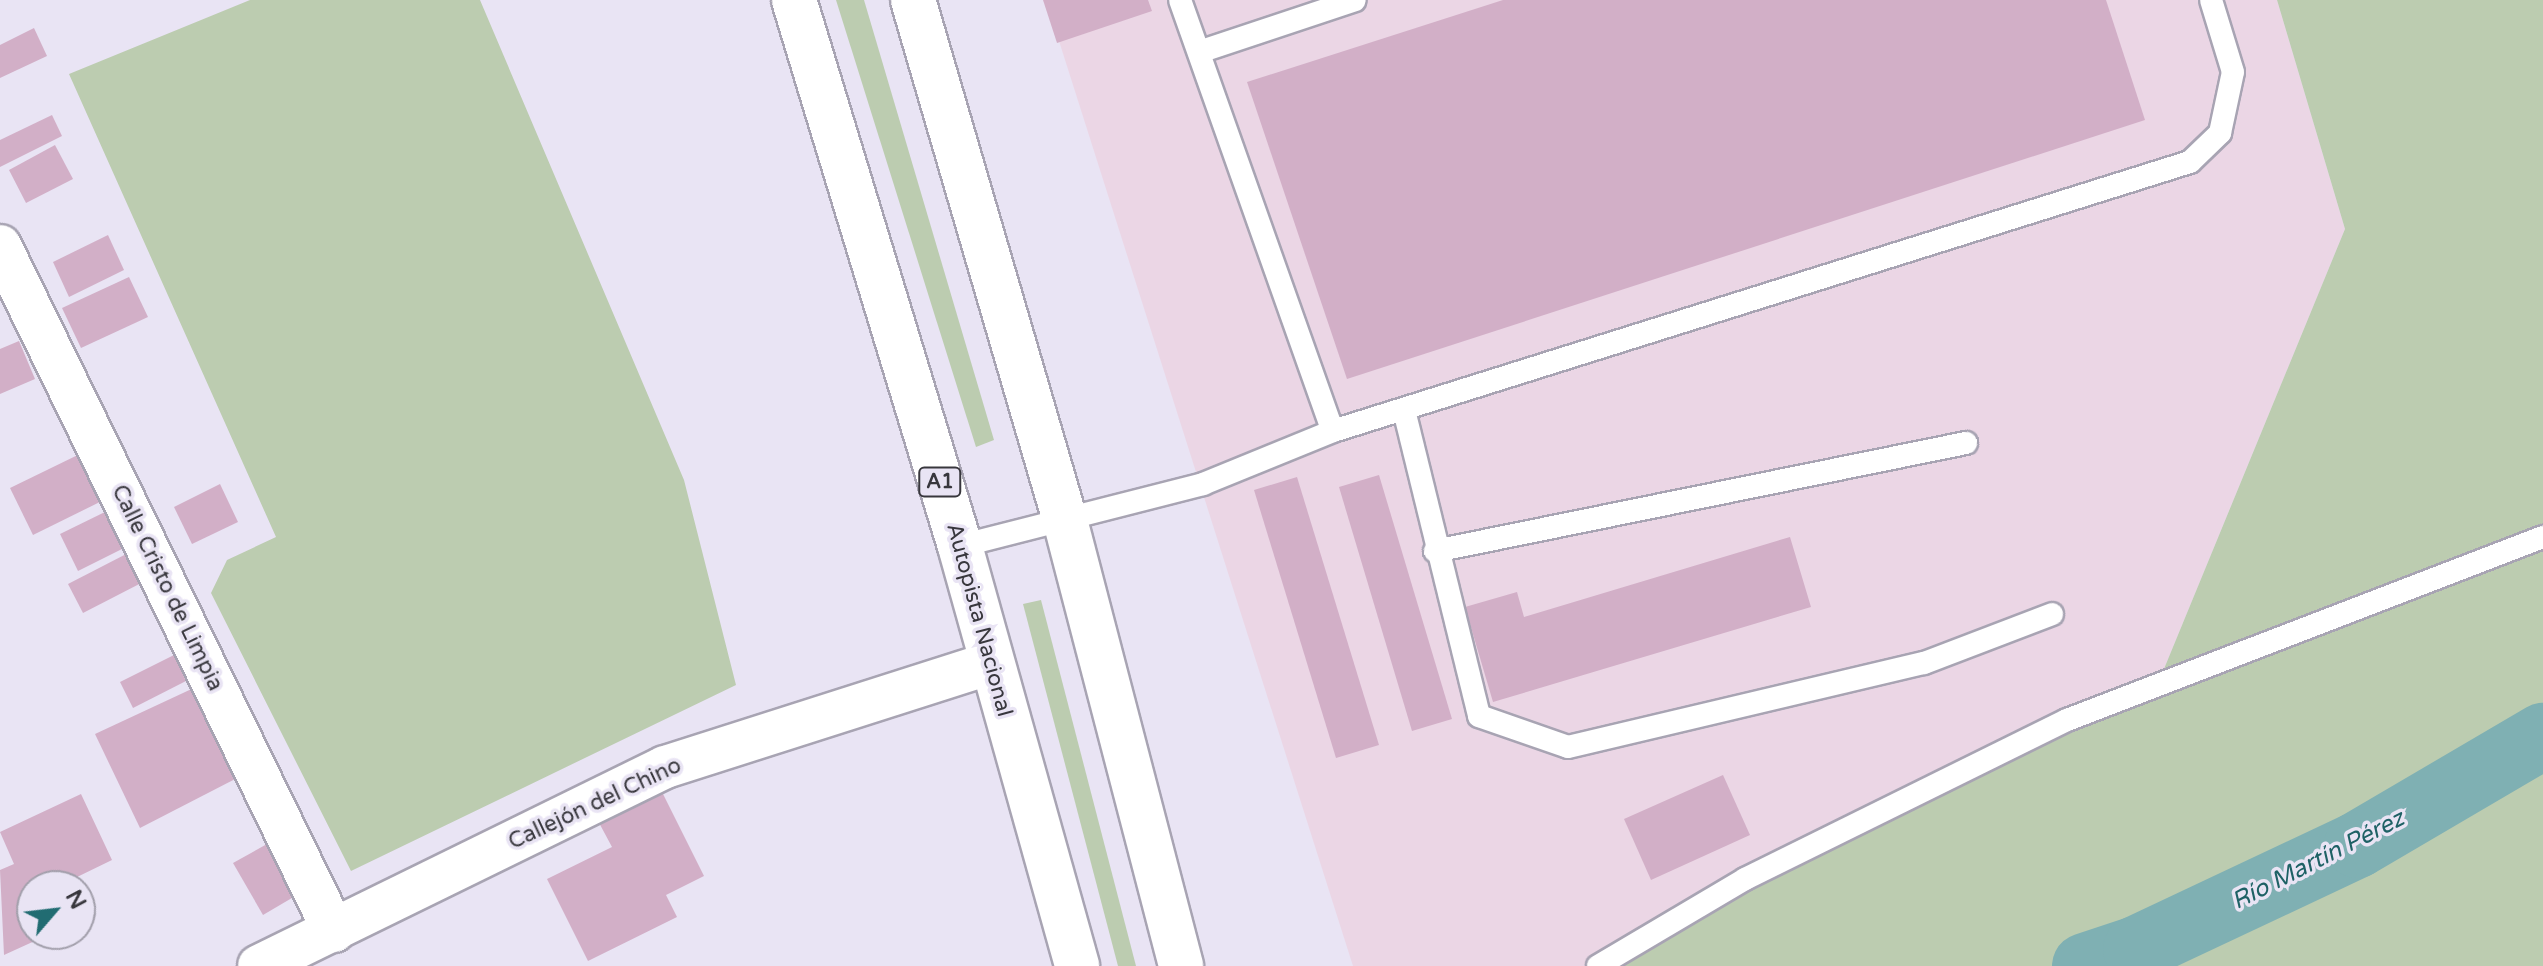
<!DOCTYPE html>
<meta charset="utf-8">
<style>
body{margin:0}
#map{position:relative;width:2543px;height:966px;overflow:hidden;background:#e9e4f4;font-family:"Varela Round",sans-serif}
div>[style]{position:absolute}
.industrial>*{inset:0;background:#ebd6e5}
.green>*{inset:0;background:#bcccb0}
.river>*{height:66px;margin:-33px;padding:0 33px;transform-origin:33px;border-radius:33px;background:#7fb0b3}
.building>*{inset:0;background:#d2afc7}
.roads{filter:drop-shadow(2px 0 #a8a4b3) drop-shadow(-2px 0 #a8a4b3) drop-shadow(0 2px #a8a4b3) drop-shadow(0 -2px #a8a4b3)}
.lane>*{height:22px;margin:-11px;padding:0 11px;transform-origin:11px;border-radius:11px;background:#fff}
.street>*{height:42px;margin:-21px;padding:0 21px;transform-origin:21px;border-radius:21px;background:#fff}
.highway>*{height:44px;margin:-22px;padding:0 22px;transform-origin:22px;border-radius:22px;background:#fff}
span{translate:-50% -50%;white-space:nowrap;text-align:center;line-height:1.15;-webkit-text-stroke:7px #e9e4f4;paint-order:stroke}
.shield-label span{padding:2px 6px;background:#e9e4f4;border:2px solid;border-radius:6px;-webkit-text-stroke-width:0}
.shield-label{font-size:20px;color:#38373d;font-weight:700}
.street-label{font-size:22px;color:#38373d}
.water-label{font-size:24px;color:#1e6165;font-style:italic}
.north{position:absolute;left:16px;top:870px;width:80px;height:80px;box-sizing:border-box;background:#e9e4f4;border:2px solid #a29fab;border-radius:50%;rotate:62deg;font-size:22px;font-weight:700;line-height:32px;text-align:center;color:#38373d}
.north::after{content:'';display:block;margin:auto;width:28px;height:36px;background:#216c72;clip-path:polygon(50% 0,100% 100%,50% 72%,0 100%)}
</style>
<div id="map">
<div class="industrial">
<i style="clip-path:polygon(1046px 0,2277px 0,2345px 229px,2159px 681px,1604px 966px,1353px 966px)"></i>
</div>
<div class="green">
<i style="clip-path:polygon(250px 0,480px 0,684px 480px,736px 685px,351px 871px,211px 593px,227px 560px,276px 537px,69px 74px)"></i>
<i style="clip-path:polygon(836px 0,864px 0,994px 440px,976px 447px)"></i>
<i style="clip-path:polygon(2277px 0,2543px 0,2543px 966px,1604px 966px,2159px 681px,2345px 229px)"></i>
<i style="clip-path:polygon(1041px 600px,1136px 966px,1118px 966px,1023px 604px)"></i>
</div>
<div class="river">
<i style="left:2085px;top:966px;width:54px;rotate:-18.4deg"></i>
<i style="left:2136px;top:949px;width:244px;rotate:-25.2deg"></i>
<i style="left:2357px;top:845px;width:216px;rotate:-30.4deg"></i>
</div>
<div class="building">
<i style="clip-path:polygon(1043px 0,1148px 0,1152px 11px,1057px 43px)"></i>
<i style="clip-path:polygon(1503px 0,2106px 0,2145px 120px,1347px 379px,1247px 82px)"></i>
<i style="clip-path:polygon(34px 28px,47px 56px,0 78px,0 45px)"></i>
<i style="clip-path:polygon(52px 115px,62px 136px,0 167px,0 140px)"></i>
<i style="clip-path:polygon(55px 145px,73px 179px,26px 203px,9px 170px)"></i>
<i style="clip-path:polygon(108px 235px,124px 270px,69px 297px,53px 262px)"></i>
<i style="clip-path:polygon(129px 277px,148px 317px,81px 348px,62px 308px)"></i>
<i style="clip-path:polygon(19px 341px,35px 379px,0 394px,0 349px)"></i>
<i style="clip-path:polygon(86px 451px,110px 497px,33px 535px,10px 488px)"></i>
<i style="clip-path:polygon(1379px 475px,1452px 719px,1412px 731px,1339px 487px)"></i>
<i style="clip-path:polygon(1297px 477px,1379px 745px,1336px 758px,1254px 490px)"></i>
<i style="clip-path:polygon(220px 484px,238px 522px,192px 544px,174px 507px)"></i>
<i style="clip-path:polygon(109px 510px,126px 547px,78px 571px,60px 534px)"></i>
<i style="clip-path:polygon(1790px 537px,1811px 607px,1493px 702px,1465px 607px,1517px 592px,1524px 617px)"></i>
<i style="clip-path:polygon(134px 550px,149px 579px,83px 613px,68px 584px)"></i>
<i style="clip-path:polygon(174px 655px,186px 681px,133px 708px,120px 682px)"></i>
<i style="clip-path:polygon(198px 686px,241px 776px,140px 828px,95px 734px)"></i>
<i style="clip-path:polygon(1723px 775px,1750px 835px,1651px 880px,1624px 819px)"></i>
<i style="clip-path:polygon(660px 788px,704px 876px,666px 895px,677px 917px,588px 961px,547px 879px,612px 847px,597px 819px)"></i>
<i style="clip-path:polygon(81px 794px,112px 860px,75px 878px,78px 886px,32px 886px,32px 934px,50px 934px,4px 955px,0 870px,14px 864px,0 832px)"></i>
<i style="clip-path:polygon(267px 844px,297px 895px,263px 915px,233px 863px)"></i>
<i style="clip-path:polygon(80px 890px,91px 915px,80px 920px)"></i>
</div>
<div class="roads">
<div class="lane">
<i style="left:1180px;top:0;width:457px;rotate:70.5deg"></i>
<i style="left:1199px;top:52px;width:164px;rotate:-18.4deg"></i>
<i style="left:1404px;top:410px;width:315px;rotate:76.2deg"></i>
<i style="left:1479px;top:716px;width:94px;rotate:19.2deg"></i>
<i style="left:1568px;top:747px;width:366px;rotate:-13.3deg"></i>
<i style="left:1924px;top:663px;width:137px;rotate:-20.9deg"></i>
<i style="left:960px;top:546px;width:251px;rotate:-14.3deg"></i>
<i style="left:1203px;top:484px;width:140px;rotate:-22.2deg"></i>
<i style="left:1333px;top:431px;width:898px;rotate:-17.43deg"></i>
<i style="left:2190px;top:162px;width:42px;rotate:-44deg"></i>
<i style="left:2220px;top:133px;width:62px;rotate:-78deg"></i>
<i style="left:2233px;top:72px;width:75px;rotate:-107deg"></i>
<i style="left:1435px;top:551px;width:542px;rotate:-11.5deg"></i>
<i style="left:1598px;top:966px;width:171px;rotate:-30.6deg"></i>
<i style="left:1745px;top:879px;width:359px;rotate:-26.3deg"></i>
<i style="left:2067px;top:720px;width:510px;rotate:-21.03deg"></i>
</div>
<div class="street">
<i style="left:0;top:246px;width:762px;rotate:64.01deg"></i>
<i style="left:259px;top:966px;width:452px;rotate:-26.1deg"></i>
<i style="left:665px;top:767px;width:342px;rotate:-17.7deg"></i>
</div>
<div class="highway">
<i style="left:794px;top:0;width:571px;rotate:73.09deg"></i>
<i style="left:960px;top:546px;width:436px;rotate:74.4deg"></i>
<i style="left:913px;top:0;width:542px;rotate:73.71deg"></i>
<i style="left:1065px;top:520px;width:461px;rotate:75.4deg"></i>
</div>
</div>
<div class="shield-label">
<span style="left:940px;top:482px">A1</span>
</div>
<div class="street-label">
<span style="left:167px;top:588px;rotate:64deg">Calle Cristo de Limpia</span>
<span style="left:979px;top:620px;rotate:75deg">Autopista Nacional</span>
<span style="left:595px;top:804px;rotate:-25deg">Callejón del Chino</span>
</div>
<div class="water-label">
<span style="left:2318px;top:860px;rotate:-27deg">Río Martín Pérez</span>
</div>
<div class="north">N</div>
</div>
